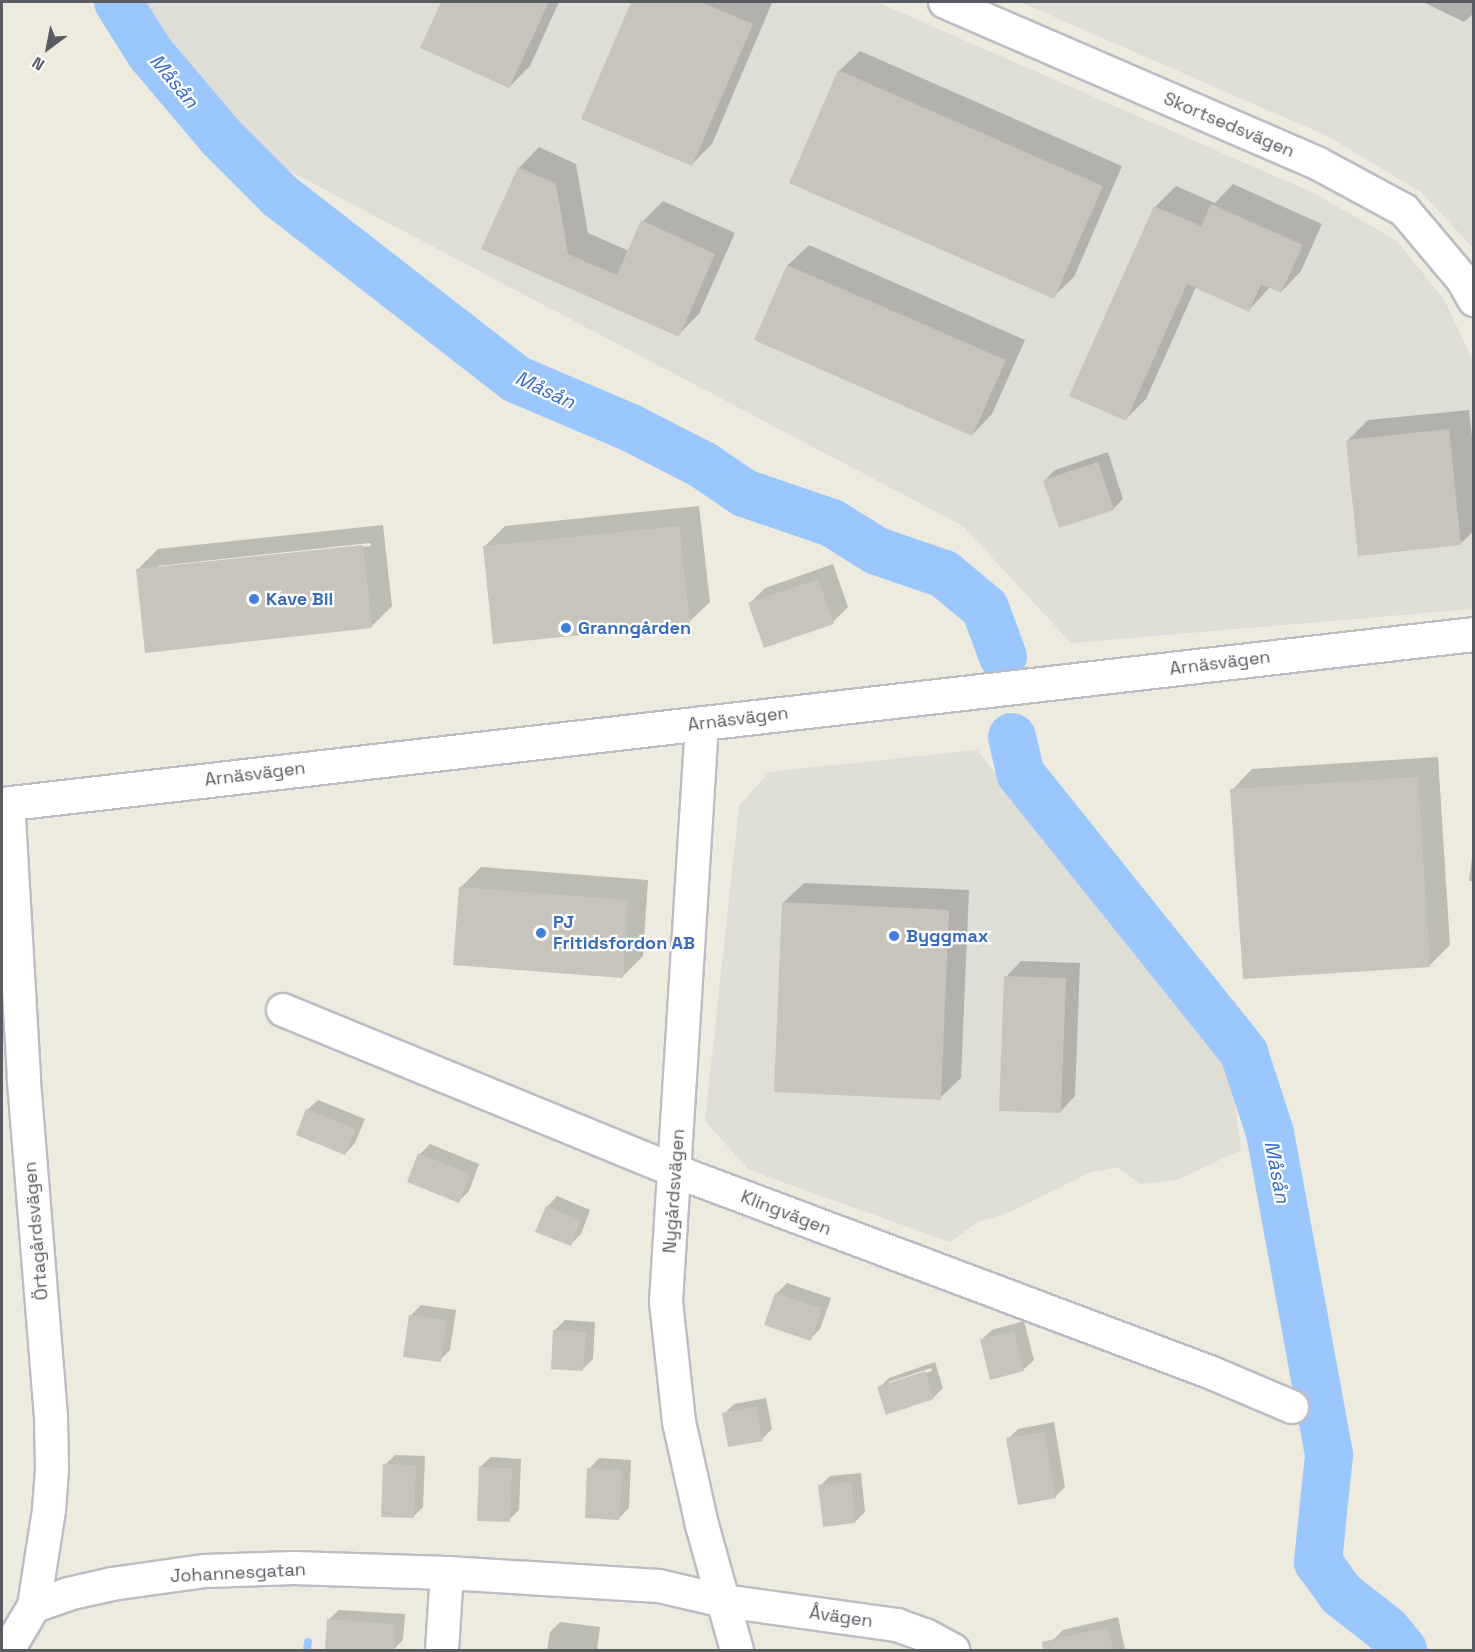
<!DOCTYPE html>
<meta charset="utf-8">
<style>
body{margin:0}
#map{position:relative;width:1475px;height:1652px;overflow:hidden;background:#ecebde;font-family:"Space Grotesk",sans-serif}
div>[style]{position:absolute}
.industrial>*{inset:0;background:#dfded6}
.shadow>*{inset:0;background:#0003}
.stream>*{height:8px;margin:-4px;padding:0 4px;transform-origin:4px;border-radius:4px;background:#9bc7ff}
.river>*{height:48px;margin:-24px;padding:0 24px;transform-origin:24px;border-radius:24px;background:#9bc7ff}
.building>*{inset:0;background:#c7c5bb}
.roads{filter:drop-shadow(2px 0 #bcbdc4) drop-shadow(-2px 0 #bcbdc4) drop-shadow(0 2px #bcbdc4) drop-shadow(0 -2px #bcbdc4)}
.street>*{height:32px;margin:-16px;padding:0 16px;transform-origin:16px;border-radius:16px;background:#fff}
.secondary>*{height:33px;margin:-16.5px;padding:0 16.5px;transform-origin:16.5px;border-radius:16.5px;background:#fff}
.dots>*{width:16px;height:16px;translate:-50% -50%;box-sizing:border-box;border:3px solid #fff;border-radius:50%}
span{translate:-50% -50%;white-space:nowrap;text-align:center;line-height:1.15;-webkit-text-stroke:4.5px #fff;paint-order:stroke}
.street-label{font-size:18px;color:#585b61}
.shop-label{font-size:18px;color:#366cbe;font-weight:700}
.left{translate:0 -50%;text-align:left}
.water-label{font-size:20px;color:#376bc9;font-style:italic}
.frame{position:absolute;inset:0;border:3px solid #585b61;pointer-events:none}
.north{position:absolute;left:18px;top:18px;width:60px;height:60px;-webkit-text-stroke:4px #fff;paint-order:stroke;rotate:212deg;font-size:16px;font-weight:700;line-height:24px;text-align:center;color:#585b61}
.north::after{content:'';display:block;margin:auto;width:21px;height:27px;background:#585b61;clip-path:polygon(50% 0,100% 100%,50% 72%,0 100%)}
</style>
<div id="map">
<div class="industrial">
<i style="clip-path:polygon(136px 2px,877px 2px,1314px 193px,1397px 241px,1445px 301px,1473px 361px,1473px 609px,1071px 643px,963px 526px,246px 148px)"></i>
<i style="clip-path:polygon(1020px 2px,1473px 2px,1473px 248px,1422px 193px,1327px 136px)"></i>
<i style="clip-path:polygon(977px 750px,1230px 1065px,1241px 1150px,1177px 1180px,1140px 1184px,1116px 1167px,1091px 1172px,1010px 1212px,978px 1222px,950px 1242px,749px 1170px,705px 1121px,739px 806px,769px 772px)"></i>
</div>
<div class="shadow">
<i style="clip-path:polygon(443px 2px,559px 2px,530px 66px,509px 87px,422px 47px)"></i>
<i style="clip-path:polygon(633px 2px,772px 3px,712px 144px,692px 164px,583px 118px)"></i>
<i style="clip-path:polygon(1423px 2px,1474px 2px,1474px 13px,1464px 22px)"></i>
<i style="clip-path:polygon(860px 51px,1122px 166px,1074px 277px,1053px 297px,839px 71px)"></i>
<i style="clip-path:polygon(539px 147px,576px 164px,588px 233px,629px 251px,643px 221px,663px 201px,735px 233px,699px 314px,678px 335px,483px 248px,519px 168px)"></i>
<i style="clip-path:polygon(1233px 184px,1322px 224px,1301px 271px,1281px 292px,1270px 287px,1249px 310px,1196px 287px,1146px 399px,1126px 419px,1155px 207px,1176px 186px,1215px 203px)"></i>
<i style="clip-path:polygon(809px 245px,1025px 340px,992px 414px,972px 435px,756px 339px,788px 265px)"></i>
<i style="clip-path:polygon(1469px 410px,1474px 454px,1474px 531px,1460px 544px,1347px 441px,1368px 420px)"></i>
<i style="clip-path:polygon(1108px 452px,1123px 499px,1113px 509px,1045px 480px,1055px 470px)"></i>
<i style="clip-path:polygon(699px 506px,710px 602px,689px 622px,485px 546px,505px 526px)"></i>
<i style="clip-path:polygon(evenodd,383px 525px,392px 606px,371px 627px,137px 570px,158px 549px,383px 525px,370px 543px,371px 546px,158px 569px,158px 566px,370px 543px)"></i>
<i style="clip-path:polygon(833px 564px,848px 607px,833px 622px,750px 603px,765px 588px)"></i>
<i style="clip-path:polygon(1438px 757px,1450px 945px,1430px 965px,1232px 790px,1252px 769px)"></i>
<i style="clip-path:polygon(1474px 842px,1474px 881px,1469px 881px)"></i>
<i style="clip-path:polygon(481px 867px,648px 880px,643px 956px,622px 977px,460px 888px)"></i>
<i style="clip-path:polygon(804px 883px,969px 890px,961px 1078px,940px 1098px,783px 903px)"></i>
<i style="clip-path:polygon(1021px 961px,1080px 963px,1075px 1096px,1060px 1112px,1006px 977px)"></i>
<i style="clip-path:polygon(318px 1100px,365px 1119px,355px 1143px,345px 1154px,307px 1110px)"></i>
<i style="clip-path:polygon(430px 1144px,479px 1164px,469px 1191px,459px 1201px,420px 1154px)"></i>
<i style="clip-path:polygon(557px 1196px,590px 1210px,581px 1234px,571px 1244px,547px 1207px)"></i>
<i style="clip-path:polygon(787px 1283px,831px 1298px,820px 1329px,810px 1339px,766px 1324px,777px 1293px)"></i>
<i style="clip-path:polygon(421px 1305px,456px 1310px,450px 1350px,440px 1360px,411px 1315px)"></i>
<i style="clip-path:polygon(565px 1320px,595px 1322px,593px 1359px,583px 1369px,555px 1330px)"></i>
<i style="clip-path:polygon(1024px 1321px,1034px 1360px,1023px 1370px,981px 1340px,992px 1330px)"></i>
<i style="clip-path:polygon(evenodd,935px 1362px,943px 1388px,933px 1398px,879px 1388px,889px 1378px,935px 1362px,931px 1368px,932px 1371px,889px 1385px,889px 1382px,931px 1368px)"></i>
<i style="clip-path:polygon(766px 1398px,772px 1429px,762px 1439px,724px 1414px,734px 1404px)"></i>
<i style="clip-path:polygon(1054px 1422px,1065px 1487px,1055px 1497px,1008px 1439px,1018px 1429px)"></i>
<i style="clip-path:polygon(395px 1455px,425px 1456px,423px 1507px,413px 1517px,385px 1465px)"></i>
<i style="clip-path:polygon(491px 1457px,521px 1459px,519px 1510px,509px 1520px,480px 1467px)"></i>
<i style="clip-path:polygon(599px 1458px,631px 1460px,629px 1508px,619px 1518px,589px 1469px)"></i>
<i style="clip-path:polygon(861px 1473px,865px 1512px,855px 1522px,820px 1486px,830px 1476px)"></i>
<i style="clip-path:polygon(339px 1610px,405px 1614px,403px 1640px,393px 1650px,356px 1648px,356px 1650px,326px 1650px,328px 1620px)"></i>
<i style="clip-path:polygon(1118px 1617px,1125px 1650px,1056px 1650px,1053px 1640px,1063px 1630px)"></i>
<i style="clip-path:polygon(560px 1622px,600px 1627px,597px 1650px,547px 1650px,550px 1632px)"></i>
</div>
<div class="stream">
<i style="left:307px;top:1650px;width:8px;rotate:-83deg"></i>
</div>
<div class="river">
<i style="left:118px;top:2px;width:60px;rotate:57.9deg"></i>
<i style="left:150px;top:53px;width:110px;rotate:49.8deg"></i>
<i style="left:221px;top:137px;width:83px;rotate:45deg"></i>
<i style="left:280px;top:196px;width:299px;rotate:37.8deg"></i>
<i style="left:516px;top:379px;width:125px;rotate:23.1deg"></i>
<i style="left:631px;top:428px;width:81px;rotate:27.2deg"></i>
<i style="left:703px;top:465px;width:50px;rotate:34.3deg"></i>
<i style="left:744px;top:493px;width:93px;rotate:18.8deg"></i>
<i style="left:832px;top:523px;width:53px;rotate:31.9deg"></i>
<i style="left:877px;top:551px;width:71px;rotate:18.9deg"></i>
<i style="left:944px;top:574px;width:53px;rotate:39.7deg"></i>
<i style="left:985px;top:608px;width:52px;rotate:69.8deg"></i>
<i style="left:1012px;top:737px;width:37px;rotate:77deg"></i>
<i style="left:1020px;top:773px;width:359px;rotate:51.3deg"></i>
<i style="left:1244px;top:1053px;width:84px;rotate:72deg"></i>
<i style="left:1270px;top:1133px;width:327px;rotate:79.6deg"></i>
<i style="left:1329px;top:1455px;width:108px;rotate:95.9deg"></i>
<i style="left:1318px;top:1562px;width:39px;rotate:54deg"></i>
<i style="left:1341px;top:1594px;width:58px;rotate:38deg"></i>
<i style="left:1387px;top:1630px;width:26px;rotate:51deg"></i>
</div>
<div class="building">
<i style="clip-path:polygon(441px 2px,549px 2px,509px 88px,420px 48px)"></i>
<i style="clip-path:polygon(631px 2px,701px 2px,753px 24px,692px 166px,581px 119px)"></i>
<i style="clip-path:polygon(838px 70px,1103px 186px,1054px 299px,789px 183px)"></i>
<i style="clip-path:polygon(518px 167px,556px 184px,568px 254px,617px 275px,641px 220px,715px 254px,679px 337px,481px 249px)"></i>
<i style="clip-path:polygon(1211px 204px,1303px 245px,1281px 293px,1261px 284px,1249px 312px,1187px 284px,1126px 421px,1069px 396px,1154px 206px,1201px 226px)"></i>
<i style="clip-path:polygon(787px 265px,1006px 360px,972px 436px,754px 340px)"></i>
<i style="clip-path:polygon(1449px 429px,1461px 545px,1358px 556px,1346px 440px)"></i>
<i style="clip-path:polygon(1098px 462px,1114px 510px,1059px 528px,1043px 480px)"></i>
<i style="clip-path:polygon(679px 526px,690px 624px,493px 644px,483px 546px)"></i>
<i style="clip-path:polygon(363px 545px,372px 628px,145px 653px,136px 569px)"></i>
<i style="clip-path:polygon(818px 579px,834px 624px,764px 648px,748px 603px)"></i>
<i style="clip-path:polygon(1418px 777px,1430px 967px,1243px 979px,1230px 789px)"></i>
<i style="clip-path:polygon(459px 887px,628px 900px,623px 978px,453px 965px)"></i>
<i style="clip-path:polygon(782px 902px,949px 910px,941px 1100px,774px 1092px)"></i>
<i style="clip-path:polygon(1004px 976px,1066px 978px,1061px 1113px,999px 1111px)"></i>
<i style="clip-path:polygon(306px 1109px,356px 1129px,345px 1155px,296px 1135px)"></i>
<i style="clip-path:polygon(418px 1153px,470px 1174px,459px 1203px,407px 1182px)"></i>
<i style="clip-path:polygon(546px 1206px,581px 1220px,571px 1246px,535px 1232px)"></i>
<i style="clip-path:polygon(775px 1293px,822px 1308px,811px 1341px,764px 1325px)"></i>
<i style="clip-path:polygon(409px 1315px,446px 1320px,441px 1362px,403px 1357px)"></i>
<i style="clip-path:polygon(553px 1330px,586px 1332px,583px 1371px,551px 1369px)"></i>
<i style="clip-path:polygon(1014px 1331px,1024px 1371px,990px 1380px,980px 1339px)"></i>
<i style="clip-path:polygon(925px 1371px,934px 1399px,886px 1415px,877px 1387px)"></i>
<i style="clip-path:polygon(756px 1407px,763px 1441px,728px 1447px,722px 1413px)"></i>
<i style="clip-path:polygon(1044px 1432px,1056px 1498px,1018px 1505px,1006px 1438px)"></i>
<i style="clip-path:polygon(383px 1464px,416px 1465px,414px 1518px,381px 1517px)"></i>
<i style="clip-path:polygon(479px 1467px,512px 1468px,510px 1522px,477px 1521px)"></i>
<i style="clip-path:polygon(587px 1468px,622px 1470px,619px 1520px,585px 1518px)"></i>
<i style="clip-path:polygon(851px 1482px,855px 1523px,823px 1527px,818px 1485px)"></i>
<i style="clip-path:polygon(327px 1619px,395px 1624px,394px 1650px,325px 1650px)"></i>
<i style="clip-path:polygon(1108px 1627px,1113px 1650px,1043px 1650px,1042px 1642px)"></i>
</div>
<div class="roads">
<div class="street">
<i style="left:945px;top:2px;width:405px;rotate:23.4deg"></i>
<i style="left:1317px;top:163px;width:99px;rotate:28.4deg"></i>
<i style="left:1404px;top:210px;width:92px;rotate:49.9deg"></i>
<i style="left:1463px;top:280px;width:23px;rotate:61deg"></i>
<i style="left:702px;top:723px;width:580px;rotate:93.56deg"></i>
<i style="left:666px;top:1302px;width:121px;rotate:83.8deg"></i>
<i style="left:679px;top:1422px;width:106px;rotate:77.4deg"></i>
<i style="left:702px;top:1525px;width:130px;rotate:74.4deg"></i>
<i style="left:283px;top:1010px;width:424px;rotate:22.3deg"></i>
<i style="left:675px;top:1171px;width:574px;rotate:20.61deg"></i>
<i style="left:1212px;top:1373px;width:87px;rotate:23deg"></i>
<i style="left:34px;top:1606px;width:36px;rotate:-19deg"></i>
<i style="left:68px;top:1594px;width:45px;rotate:-12.8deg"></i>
<i style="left:112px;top:1584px;width:94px;rotate:-8deg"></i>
<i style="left:205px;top:1571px;width:89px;rotate:-1.9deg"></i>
<i style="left:294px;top:1568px;width:153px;rotate:1.9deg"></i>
<i style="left:447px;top:1573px;width:212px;rotate:3.5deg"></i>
<i style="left:659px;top:1586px;width:67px;rotate:13deg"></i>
<i style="left:724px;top:1601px;width:175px;rotate:7.9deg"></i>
<i style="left:897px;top:1625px;width:30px;rotate:20deg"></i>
<i style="left:925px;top:1635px;width:32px;rotate:28deg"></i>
<i style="left:8px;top:1650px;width:51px;rotate:-59.4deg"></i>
<i style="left:34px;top:1606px;width:97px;rotate:-81.1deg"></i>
<i style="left:49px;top:1510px;width:41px;rotate:-85.8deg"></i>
<i style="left:52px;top:1469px;width:52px;rotate:-91.1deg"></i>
<i style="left:51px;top:1417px;width:340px;rotate:-94.6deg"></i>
<i style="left:24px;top:1078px;width:274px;rotate:-93.3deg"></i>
<i style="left:442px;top:1650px;width:77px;rotate:-86.3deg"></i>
</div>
<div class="secondary">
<i style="left:2px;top:804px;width:1482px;rotate:-6.59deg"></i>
</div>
</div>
<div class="dots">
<i style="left:254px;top:599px;background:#3f7fe0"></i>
<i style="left:566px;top:628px;background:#3f7fe0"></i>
<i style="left:541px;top:933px;background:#3f7fe0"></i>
<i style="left:894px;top:936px;background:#3f7fe0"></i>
</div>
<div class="street-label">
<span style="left:1229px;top:125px;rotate:23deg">Skortsedsvägen</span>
<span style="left:1220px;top:663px;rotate:-7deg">Arnäsvägen</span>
<span style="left:738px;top:719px;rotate:-7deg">Arnäsvägen</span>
<span style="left:255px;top:774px;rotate:-7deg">Arnäsvägen</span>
<span style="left:674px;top:1191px;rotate:-86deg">Nygårdsvägen</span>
<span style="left:786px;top:1213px;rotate:21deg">Klingvägen</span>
<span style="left:36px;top:1231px;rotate:-95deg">Örtagårdsvägen</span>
<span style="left:238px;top:1573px;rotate:-3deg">Johannesgatan</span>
<span style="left:841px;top:1617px;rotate:8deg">Åvägen</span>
</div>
<div class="shop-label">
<span class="left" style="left:266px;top:599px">Kave Bil</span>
<span class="left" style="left:578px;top:628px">Granngården</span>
<span class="left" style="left:553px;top:933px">PJ<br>Fritidsfordon AB</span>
<span class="left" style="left:906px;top:936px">Byggmax</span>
</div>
<div class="water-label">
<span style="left:174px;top:81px;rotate:50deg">Måsån</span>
<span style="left:545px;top:390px;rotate:25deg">Måsån</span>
<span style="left:1277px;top:1172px;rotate:79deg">Måsån</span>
</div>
<div class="frame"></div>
<div class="north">N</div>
</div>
